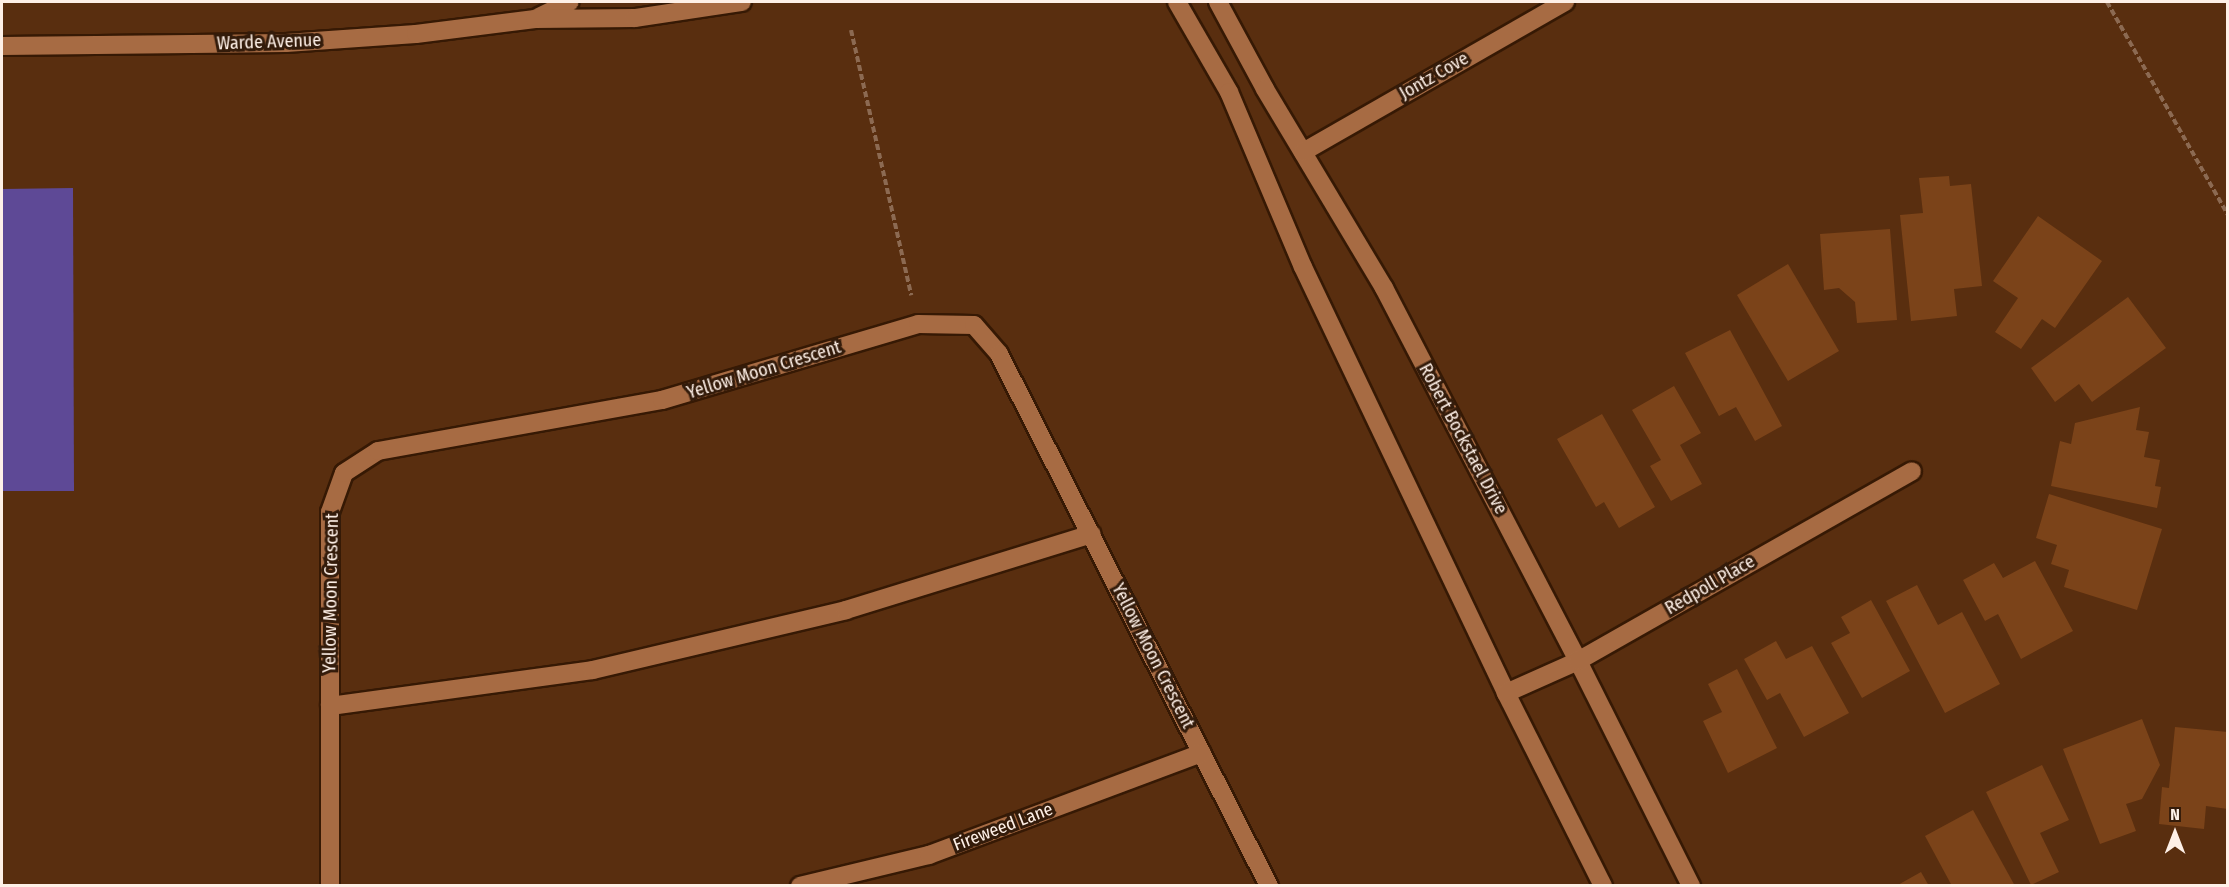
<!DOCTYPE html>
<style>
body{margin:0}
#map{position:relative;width:2229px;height:887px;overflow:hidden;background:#592e0f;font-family:"Fira Sans Condensed",sans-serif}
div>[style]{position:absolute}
.green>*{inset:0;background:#5e4996}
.building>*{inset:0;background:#7b4319}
.path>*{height:4px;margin-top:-2px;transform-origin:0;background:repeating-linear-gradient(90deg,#8c6a52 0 6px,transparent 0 9px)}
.roads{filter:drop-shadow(2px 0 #361904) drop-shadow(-2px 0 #361904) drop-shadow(0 2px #361904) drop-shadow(0 -2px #361904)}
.minor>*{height:18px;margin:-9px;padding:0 9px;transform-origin:9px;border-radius:9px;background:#a76b43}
span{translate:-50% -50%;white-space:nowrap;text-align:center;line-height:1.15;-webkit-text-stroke:6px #331b0a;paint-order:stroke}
.street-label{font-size:18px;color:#fef0e7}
.frame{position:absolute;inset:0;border:3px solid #fef0e7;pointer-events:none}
.north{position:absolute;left:2145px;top:803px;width:60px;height:60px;-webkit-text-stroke:4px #331b0a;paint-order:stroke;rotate:0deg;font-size:16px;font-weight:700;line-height:24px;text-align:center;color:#fef0e7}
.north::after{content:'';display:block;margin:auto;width:21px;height:27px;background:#fef0e7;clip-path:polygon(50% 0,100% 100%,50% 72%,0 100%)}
</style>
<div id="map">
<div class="green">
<i style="clip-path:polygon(73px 188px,74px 491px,2px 491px,2px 189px)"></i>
</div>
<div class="building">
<i style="clip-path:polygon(1949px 176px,1950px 186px,1971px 184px,1982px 286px,1954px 289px,1957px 316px,1911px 321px,1900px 215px,1923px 213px,1919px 178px)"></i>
<i style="clip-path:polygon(2038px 216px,2102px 261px,2055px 328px,2042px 319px,2021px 349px,1995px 332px,2018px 298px,1993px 281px)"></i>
<i style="clip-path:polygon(1890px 229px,1897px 320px,1857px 323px,1855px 302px,1839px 288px,1824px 290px,1820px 234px)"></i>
<i style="clip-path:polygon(1788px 264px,1839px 351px,1788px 381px,1737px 295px)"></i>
<i style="clip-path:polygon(2128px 297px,2166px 348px,2092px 402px,2079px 384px,2055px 402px,2031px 368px)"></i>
<i style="clip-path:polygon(1730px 330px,1782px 426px,1755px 441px,1736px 407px,1719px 416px,1685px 353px)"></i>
<i style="clip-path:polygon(1674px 386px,1701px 433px,1680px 445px,1702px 484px,1671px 501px,1650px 466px,1661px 460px,1632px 410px)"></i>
<i style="clip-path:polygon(2140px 407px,2136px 430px,2149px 432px,2144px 457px,2160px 460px,2155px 486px,2161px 487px,2157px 508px,2051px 486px,2060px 441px,2071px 444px,2075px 423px)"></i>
<i style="clip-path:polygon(1602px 414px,1655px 507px,1619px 528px,1604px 502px,1596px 507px,1557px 439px)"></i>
<i style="clip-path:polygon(2049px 494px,2162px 529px,2137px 610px,2064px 587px,2069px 570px,2051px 564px,2057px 545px,2036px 538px)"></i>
<i style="clip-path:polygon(2035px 561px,2073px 631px,2021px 659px,1998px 614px,1985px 621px,1963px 580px,1994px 563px,2003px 578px)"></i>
<i style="clip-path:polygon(1917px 585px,1938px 625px,1962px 612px,2000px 684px,1945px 713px,1886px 601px)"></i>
<i style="clip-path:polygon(1871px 600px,1910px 671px,1862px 698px,1831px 643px,1850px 633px,1841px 617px)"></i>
<i style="clip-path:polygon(1776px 641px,1786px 659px,1812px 646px,1849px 713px,1804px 737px,1780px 693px,1767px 700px,1744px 659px)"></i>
<i style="clip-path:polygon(1737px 669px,1777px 748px,1728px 773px,1703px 721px,1722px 712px,1708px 684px)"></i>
<i style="clip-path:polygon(2142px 719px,2160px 765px,2142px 799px,2126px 804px,2136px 831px,2100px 844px,2063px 749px)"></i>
<i style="clip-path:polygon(2175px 727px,2228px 732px,2228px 809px,2206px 806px,2204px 829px,2159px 824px,2162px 787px,2169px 788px)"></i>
<i style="clip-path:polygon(2042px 765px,2069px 820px,2040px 833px,2059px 872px,2031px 885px,1986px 792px)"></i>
<i style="clip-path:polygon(1973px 810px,2015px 886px,1952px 886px,1925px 836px)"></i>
<i style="clip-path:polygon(1921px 872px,1929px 886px,1896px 886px)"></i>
</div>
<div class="path">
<i style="left:2107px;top:2px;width:245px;rotate:60.4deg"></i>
<i style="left:851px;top:30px;width:272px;rotate:77.2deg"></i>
</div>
<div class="roads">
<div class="minor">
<i style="left:1177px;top:2px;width:104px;rotate:60deg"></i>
<i style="left:1229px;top:92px;width:190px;rotate:67.1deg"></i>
<i style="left:1303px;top:267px;width:472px;rotate:64.5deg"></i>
<i style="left:1506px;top:693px;width:216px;rotate:63.3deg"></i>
<i style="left:1218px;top:2px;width:99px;rotate:61.6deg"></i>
<i style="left:1265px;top:89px;width:232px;rotate:59.1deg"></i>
<i style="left:1384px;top:288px;width:420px;rotate:62.5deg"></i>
<i style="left:1578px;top:661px;width:252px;rotate:63.3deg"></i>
<i style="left:539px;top:17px;width:34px;rotate:-26deg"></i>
<i style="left:2px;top:46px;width:284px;rotate:-0.6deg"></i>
<i style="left:286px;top:43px;width:130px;rotate:-4deg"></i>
<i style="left:416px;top:34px;width:120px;rotate:-7.2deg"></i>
<i style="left:535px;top:19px;width:100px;rotate:-0.6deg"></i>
<i style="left:635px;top:18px;width:108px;rotate:-8.5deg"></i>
<i style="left:1303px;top:152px;width:302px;rotate:-29.8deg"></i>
<i style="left:1506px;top:693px;width:79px;rotate:-24deg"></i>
<i style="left:1578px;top:661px;width:384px;rotate:-29.6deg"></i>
<i style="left:330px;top:706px;width:265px;rotate:-7.8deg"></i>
<i style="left:593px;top:670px;width:260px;rotate:-13.3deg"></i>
<i style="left:846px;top:610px;width:257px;rotate:-17.2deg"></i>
<i style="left:330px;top:886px;width:374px;rotate:-90deg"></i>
<i style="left:330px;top:512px;width:41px;rotate:-70.3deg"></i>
<i style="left:344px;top:473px;width:40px;rotate:-32.9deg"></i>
<i style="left:378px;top:451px;width:289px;rotate:-10.2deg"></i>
<i style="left:662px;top:400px;width:267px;rotate:-16.5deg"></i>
<i style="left:918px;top:324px;width:56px;rotate:1deg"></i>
<i style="left:974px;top:325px;width:38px;rotate:49deg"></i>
<i style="left:999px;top:354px;width:597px;rotate:63.09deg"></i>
<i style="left:800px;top:886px;width:133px;rotate:-13.5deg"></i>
<i style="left:929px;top:855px;width:291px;rotate:-20.5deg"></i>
</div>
</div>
<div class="street-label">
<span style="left:269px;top:42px;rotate:-2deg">Warde Avenue</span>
<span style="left:1434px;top:76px;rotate:-30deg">Jontz Cove</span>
<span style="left:764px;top:370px;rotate:-17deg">Yellow Moon Crescent</span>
<span style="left:1463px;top:439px;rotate:62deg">Robert Bockstael Drive</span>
<span style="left:1710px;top:585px;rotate:-30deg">Redpoll Place</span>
<span style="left:331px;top:593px;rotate:-89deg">Yellow Moon Crescent</span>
<span style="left:1153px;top:656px;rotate:63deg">Yellow Moon Crescent</span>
<span style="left:1003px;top:827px;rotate:-21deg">Fireweed Lane</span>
</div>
<div class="frame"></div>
<div class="north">N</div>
</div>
